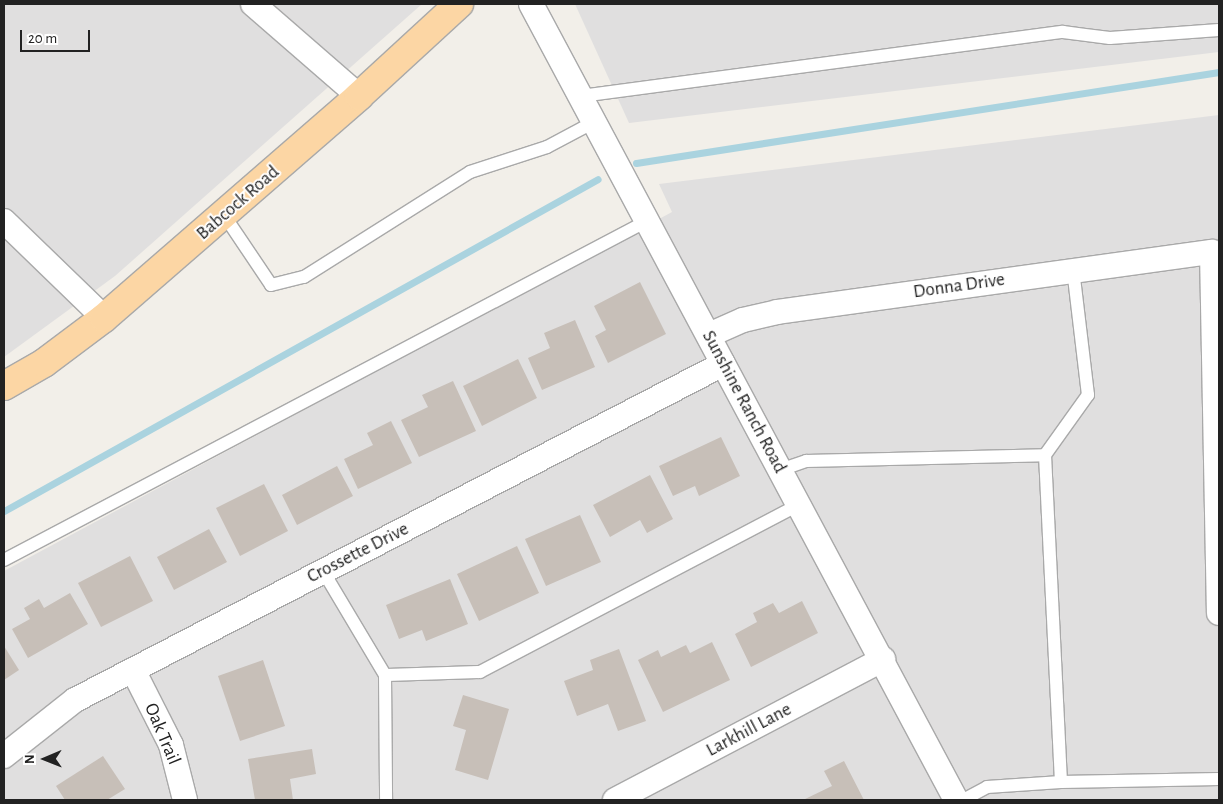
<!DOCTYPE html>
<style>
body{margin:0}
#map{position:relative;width:1223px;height:804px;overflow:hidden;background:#f2efe9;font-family:"Alegreya Sans",sans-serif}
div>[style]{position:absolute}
.residential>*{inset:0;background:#e0dfdf}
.stream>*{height:7px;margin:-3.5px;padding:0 3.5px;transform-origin:3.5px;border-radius:3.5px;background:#aad3df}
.building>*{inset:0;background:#c7bfb8}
.roads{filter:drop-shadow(1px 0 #a9a9a9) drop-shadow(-1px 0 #a9a9a9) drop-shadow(0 1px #a9a9a9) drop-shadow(0 -1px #a9a9a9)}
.lane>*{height:12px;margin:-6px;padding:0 6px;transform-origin:6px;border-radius:6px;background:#fff}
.street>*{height:24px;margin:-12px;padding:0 12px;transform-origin:12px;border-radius:12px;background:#fff}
.primary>*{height:28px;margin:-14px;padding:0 14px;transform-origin:14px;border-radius:14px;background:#fcd6a4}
span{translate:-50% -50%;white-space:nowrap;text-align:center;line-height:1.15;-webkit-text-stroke:4px #fff;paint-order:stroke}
.street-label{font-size:19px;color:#222}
.frame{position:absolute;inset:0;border:5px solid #222;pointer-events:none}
.north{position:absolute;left:20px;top:734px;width:50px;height:50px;-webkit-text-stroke:4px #fff;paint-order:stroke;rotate:269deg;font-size:14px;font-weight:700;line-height:20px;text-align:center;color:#222}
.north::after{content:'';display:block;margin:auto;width:18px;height:22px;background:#222;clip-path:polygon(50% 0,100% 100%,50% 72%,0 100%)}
.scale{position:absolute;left:20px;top:30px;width:70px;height:22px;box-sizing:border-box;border:2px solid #222;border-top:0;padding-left:6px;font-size:15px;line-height:18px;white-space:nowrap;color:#222;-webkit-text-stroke:4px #fff;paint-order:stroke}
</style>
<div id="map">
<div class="residential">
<i style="clip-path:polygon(4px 4px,422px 4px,115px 276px,4px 357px)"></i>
<i style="clip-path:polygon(575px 4px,1219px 4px,1219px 52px,629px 123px)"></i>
<i style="clip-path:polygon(1219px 115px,1219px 800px,4px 800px,4px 571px,672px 212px,659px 184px)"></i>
</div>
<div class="stream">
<i style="left:636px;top:163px;width:590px;rotate:-8.87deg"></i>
<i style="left:4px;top:511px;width:680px;rotate:-29.2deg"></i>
</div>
<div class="building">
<i style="clip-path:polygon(640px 282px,666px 334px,608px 363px,595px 336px,606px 330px,594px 306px)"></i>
<i style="clip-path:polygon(575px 320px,595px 367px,542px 390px,528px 358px,550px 348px,544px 333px)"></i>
<i style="clip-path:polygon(518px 359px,537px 398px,482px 426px,463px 386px)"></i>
<i style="clip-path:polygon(453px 381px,476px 431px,419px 457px,401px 420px,428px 407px,422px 395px)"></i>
<i style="clip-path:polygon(391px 421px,412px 463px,358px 489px,344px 459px,373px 445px,367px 433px)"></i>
<i style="clip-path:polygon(721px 437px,740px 476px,699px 496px,695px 486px,673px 496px,659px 466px)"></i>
<i style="clip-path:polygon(337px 466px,353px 496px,297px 525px,282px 495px)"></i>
<i style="clip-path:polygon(650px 475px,673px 519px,647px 533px,640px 520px,610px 537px,593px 505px)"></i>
<i style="clip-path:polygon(264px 484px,288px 531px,240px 556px,216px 508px)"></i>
<i style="clip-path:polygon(580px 515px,601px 562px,546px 586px,525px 539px)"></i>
<i style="clip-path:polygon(209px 529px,227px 562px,174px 590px,157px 557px)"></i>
<i style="clip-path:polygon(517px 546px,539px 593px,479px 621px,457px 574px)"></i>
<i style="clip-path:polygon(130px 556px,153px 601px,101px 627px,78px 583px)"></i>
<i style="clip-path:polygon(450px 579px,468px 624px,426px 641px,422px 630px,399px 639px,386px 605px)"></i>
<i style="clip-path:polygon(70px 593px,88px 624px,28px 658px,12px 629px,30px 619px,24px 608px,39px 599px,44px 608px)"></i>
<i style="clip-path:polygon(802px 601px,818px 633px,751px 667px,735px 634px,757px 622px,753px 613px,773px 603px,779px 613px)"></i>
<i style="clip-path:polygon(712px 642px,730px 680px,663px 712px,638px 660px,658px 650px,661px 657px,686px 645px,690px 653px)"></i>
<i style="clip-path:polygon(4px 646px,19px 670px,4px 680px)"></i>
<i style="clip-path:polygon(619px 649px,646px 721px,618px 731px,608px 704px,577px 716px,564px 681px,593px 670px,590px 660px)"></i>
<i style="clip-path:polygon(263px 660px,285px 726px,240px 741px,218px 676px)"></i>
<i style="clip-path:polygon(463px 695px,509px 709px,488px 780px,455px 770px,466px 730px,453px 726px)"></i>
<i style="clip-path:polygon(312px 749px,316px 774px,290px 779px,293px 800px,255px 800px,248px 759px)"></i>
<i style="clip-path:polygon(103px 756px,125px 789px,107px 800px,65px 800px,56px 786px)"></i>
<i style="clip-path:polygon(844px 761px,864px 800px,803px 800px,832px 786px,824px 771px)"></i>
</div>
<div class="roads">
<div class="lane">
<i style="left:581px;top:96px;width:486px;rotate:-7.6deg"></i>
<i style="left:1063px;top:32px;width:47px;rotate:7.3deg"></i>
<i style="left:1110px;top:38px;width:109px;rotate:-4.2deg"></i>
<i style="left:224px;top:215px;width:84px;rotate:56.1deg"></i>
<i style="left:271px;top:285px;width:34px;rotate:-14deg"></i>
<i style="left:304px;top:277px;width:196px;rotate:-32.3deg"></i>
<i style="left:470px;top:172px;width:81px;rotate:-18deg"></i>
<i style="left:547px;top:147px;width:53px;rotate:-28deg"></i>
<i style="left:1045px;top:455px;width:327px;rotate:87.2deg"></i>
<i style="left:780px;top:470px;width:28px;rotate:-19deg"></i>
<i style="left:806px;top:461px;width:239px;rotate:-1.4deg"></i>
<i style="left:1045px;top:455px;width:74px;rotate:-54.4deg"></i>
<i style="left:1088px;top:395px;width:126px;rotate:-96.8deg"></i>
<i style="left:4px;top:560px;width:729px;rotate:-27.8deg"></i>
<i style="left:323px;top:571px;width:121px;rotate:59.2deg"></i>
<i style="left:385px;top:675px;width:125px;rotate:89.5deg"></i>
<i style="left:385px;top:675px;width:95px;rotate:-1.8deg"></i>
<i style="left:480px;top:672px;width:359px;rotate:-27.7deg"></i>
<i style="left:963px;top:800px;width:27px;rotate:-28deg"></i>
<i style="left:987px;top:787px;width:74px;rotate:-3.9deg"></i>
<i style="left:1061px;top:782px;width:158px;rotate:-1.1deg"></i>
</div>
<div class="street">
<i style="left:253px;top:4px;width:140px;rotate:41deg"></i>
<i style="left:531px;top:4px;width:902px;rotate:61.9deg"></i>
<i style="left:4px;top:221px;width:139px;rotate:44.1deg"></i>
<i style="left:709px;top:335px;width:37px;rotate:-24deg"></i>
<i style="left:743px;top:320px;width:35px;rotate:-13deg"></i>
<i style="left:777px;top:312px;width:439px;rotate:-7.9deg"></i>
<i style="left:1212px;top:252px;width:361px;rotate:88.9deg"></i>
<i style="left:133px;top:670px;width:84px;rotate:63.1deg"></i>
<i style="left:171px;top:745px;width:57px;rotate:75.7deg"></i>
<i style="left:4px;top:756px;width:90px;rotate:-38.3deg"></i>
<i style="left:75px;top:700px;width:730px;rotate:-27.41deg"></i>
<i style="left:615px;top:800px;width:303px;rotate:-27.7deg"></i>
</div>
<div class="primary">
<i style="left:4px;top:386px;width:46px;rotate:-29.9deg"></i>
<i style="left:44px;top:363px;width:75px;rotate:-36.9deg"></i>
<i style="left:104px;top:318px;width:338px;rotate:-41deg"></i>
<i style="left:359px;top:96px;width:136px;rotate:-42.6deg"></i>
</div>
</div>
<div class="street-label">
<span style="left:238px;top:203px;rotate:-41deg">Babcock Road</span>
<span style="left:959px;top:286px;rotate:-8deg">Donna Drive</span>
<span style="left:744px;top:402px;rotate:62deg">Sunshine Ranch Road</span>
<span style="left:358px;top:553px;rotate:-27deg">Crossette Drive</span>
<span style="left:749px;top:730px;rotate:-28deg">Larkhill Lane</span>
<span style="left:162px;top:734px;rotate:67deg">Oak Trail</span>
</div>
<div class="frame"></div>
<div class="north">N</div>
<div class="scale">20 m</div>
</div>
